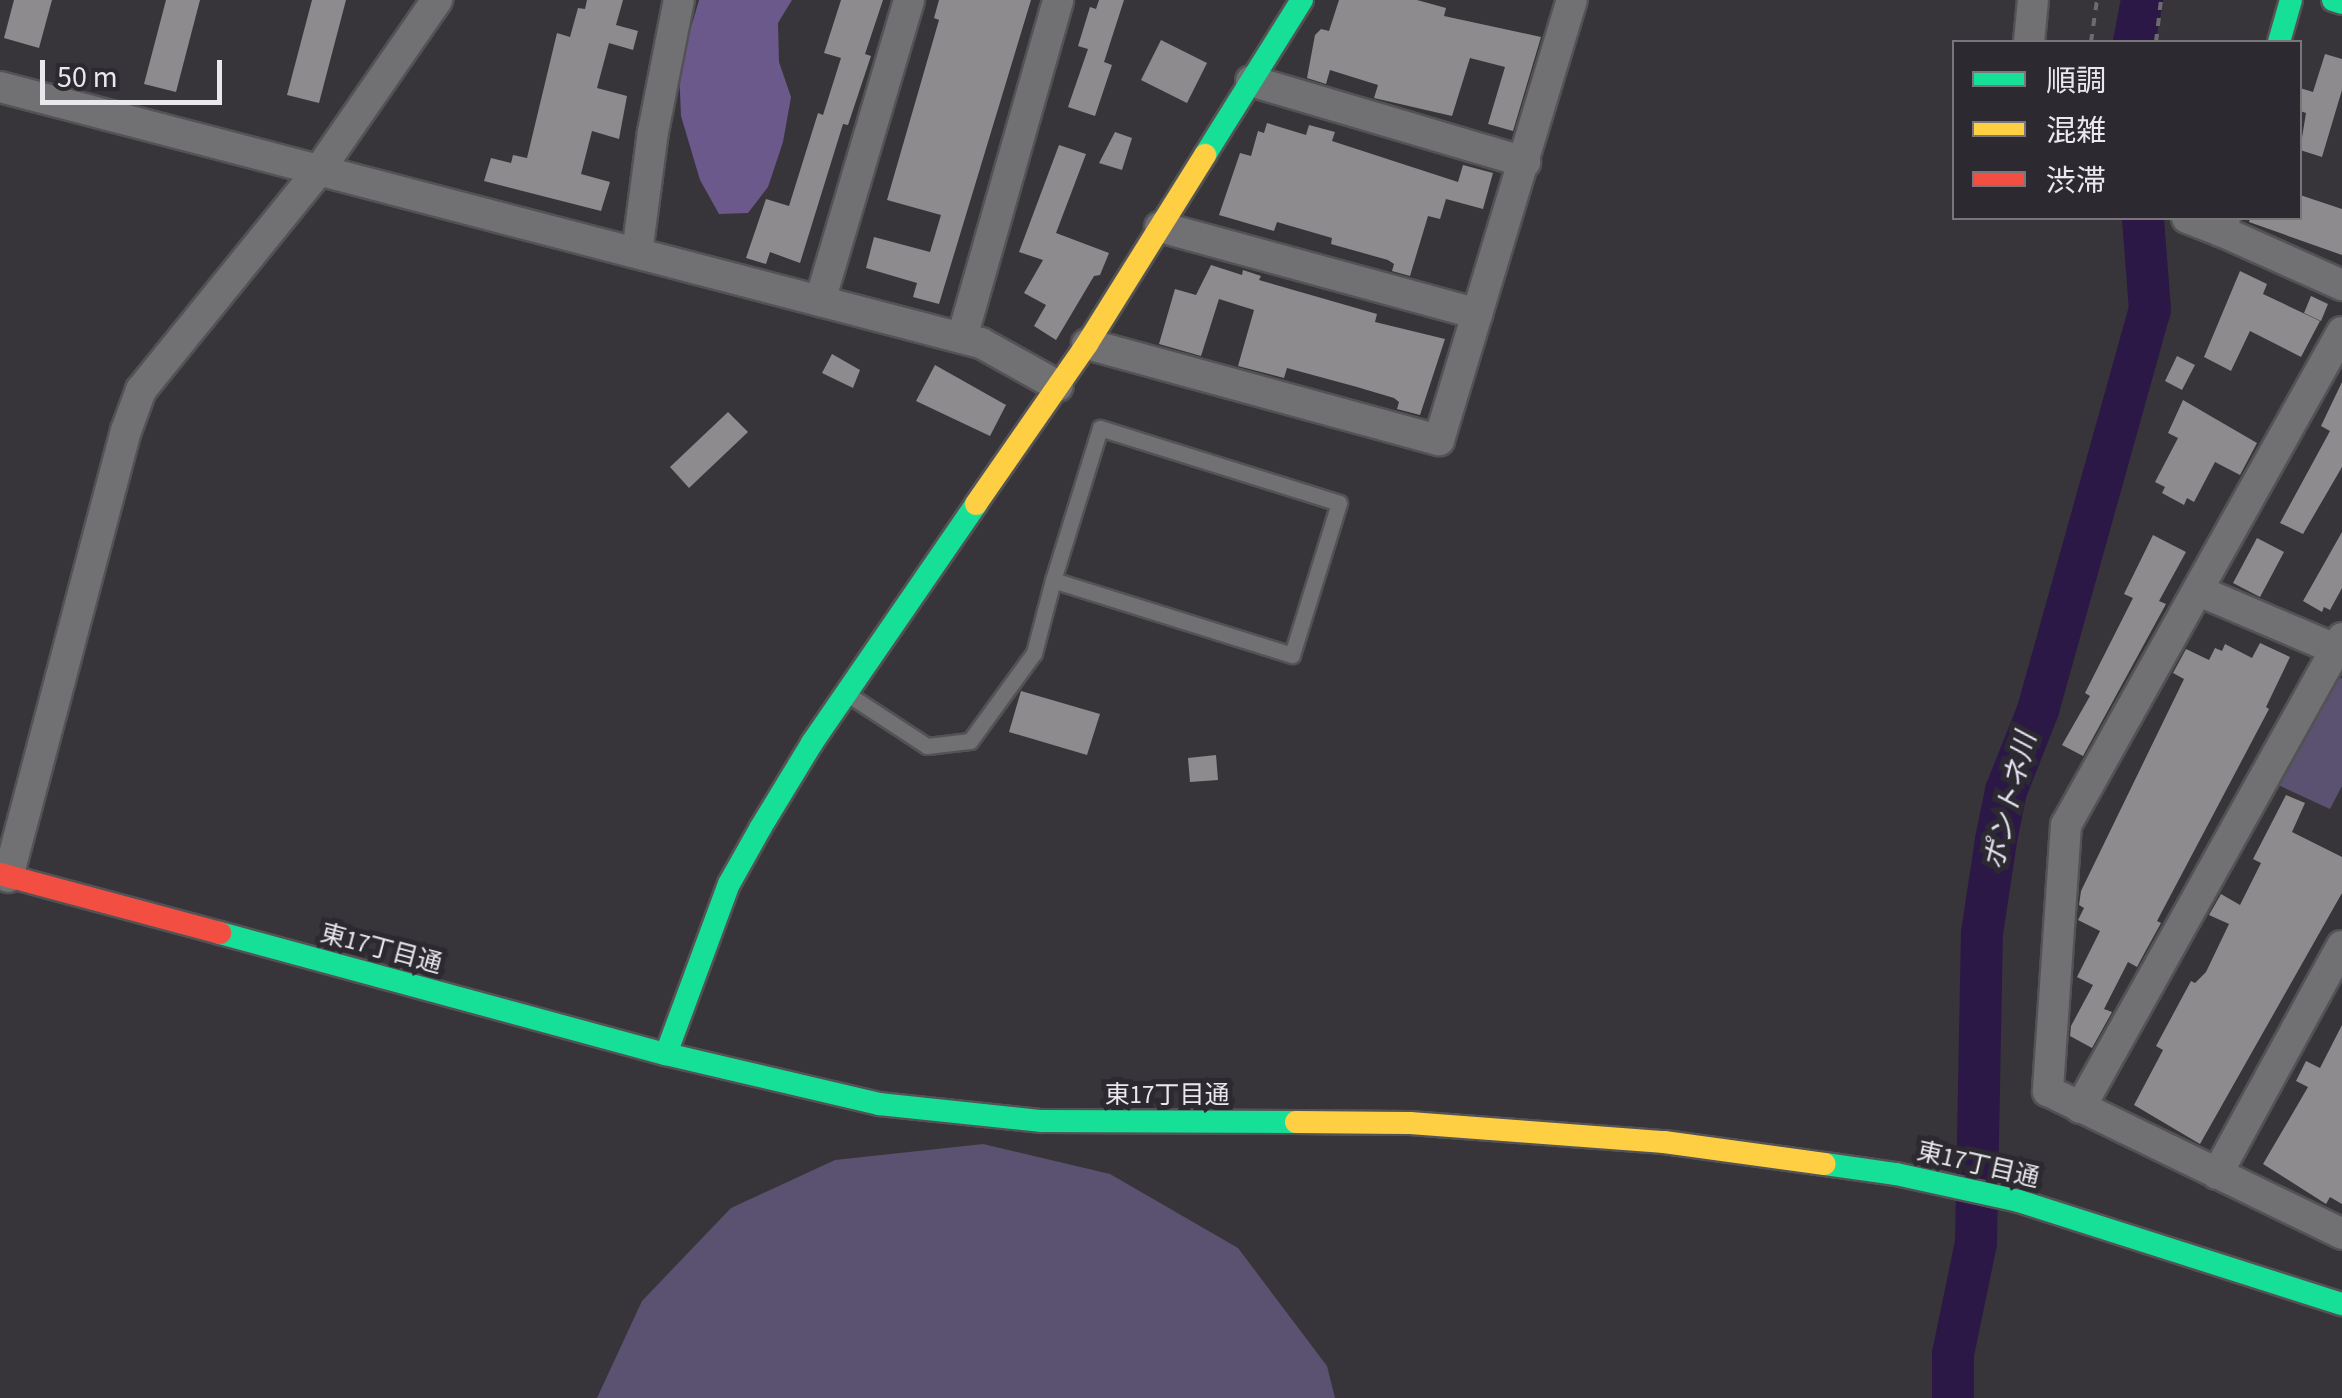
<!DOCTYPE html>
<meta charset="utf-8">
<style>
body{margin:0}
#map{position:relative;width:2342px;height:1398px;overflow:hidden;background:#373539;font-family:"Source Sans 3","Noto Sans JP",sans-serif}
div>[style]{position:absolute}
.green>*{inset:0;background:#5b5171}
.forest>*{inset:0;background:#6b598c}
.river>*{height:42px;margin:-21px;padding:0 21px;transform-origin:21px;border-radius:21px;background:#2b1846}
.building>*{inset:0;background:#8d8b8e}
.path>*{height:4px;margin-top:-2px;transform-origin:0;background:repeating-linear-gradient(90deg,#6c6b6e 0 8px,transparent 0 16px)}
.roads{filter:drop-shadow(2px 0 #535255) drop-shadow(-2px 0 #535255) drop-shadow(0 2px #535255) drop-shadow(0 -2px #535255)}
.lane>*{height:15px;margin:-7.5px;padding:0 7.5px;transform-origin:7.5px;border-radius:7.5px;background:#717073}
.street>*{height:30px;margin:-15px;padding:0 15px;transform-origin:15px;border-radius:15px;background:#717073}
.fast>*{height:22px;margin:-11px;padding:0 11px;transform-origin:11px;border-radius:11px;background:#16e098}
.slow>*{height:22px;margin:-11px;padding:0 11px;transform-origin:11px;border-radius:11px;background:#ffcf43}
.jam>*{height:22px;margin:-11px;padding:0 11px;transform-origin:11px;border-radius:11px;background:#f24e42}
span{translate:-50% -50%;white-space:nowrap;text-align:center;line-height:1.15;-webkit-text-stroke:10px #2c2a30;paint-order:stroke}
.street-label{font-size:25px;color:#e9e8ec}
.water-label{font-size:28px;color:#e5e0f1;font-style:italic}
.legend{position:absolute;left:1952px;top:40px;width:350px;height:180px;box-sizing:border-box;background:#2c2a30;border:2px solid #78767b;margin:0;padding:12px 18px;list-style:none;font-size:30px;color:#e9e8ec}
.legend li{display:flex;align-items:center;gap:20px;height:50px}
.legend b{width:50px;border:2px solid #78767b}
.scale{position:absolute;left:40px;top:60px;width:182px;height:45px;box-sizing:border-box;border:5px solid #e9e8ec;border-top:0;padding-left:12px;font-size:30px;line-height:35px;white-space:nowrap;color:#e9e8ec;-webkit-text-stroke:8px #2c2a30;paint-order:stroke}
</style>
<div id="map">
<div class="green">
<i style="clip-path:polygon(2342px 678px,2342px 786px,2330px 809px,2276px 784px,2335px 680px)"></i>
<i style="clip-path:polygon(983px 1144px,1110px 1174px,1238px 1248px,1327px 1366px,1335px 1398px,597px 1398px,642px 1301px,731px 1208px,835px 1160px)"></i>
</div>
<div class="forest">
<i style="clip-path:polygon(699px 0,792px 0,778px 23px,779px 62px,791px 97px,783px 142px,768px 187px,748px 213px,719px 214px,700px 180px,681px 116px,679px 69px)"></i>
</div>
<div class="river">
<i style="left:2134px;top:42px;width:43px;rotate:-79.2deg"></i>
<i style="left:1953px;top:1398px;width:44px;rotate:-90deg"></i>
<i style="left:1953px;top:1354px;width:113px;rotate:-78.3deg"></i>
<i style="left:1976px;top:1243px;width:310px;rotate:-88.9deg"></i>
<i style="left:1982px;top:933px;width:94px;rotate:-81.4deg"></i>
<i style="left:1996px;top:840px;width:50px;rotate:-78.5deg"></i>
<i style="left:2006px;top:791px;width:87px;rotate:-68.4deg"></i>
<i style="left:2038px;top:710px;width:415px;rotate:-74.4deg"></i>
<i style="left:2150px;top:310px;width:92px;rotate:-94.4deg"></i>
</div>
<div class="building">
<i style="clip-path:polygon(14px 0,52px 0,39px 48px,4px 38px)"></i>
<i style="clip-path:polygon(166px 0,200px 0,176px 92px,144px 84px)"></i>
<i style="clip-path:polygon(312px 0,346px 0,319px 103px,287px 95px)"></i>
<i style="clip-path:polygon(587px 0,623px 0,616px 25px,638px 31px,633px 50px,609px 43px,597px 88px,627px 96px,619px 139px,592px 131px,581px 174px,610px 182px,601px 211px,484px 181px,491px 158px,511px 163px,513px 155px,527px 158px,557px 33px,570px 37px,578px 8px,585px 9px)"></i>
<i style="clip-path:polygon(841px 0,883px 0,865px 54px,871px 56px,848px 125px,843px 124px,800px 263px,770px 252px,766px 264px,746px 258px,766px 199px,789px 206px,818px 113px,823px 115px,841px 58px,824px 53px)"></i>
<i style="clip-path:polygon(939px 0,1031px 0,939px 304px,913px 297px,917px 283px,866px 268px,874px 237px,930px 252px,941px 215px,887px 200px,939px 20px,934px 18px)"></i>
<i style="clip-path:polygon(1099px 0,1124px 0,1104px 62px,1112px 65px,1095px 116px,1068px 107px,1088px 49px,1078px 46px,1090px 7px,1096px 9px)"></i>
<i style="clip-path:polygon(1339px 0,1417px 0,1446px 8px,1444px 16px,1541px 37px,1513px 131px,1488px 124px,1505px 67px,1470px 58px,1452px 116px,1374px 98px,1378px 85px,1330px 70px,1326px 84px,1307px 78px,1315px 35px,1321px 29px,1329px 31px)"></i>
<i style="clip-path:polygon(1161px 40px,1207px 63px,1187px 103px,1141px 80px)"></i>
<i style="clip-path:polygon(2325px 54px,2342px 59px,2342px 90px,2322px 157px,2300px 150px,2306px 113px,2300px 111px,2300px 88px,2313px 92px)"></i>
<i style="clip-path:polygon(1267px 123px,1306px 135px,1309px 125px,1335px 132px,1332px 141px,1458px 182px,1463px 165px,1493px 173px,1483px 209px,1446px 199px,1440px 219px,1428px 216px,1410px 276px,1392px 271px,1394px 264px,1388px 260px,1331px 244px,1332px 238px,1277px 222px,1274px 231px,1219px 215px,1240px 153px,1251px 156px,1258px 131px,1264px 133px)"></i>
<i style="clip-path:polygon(1115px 132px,1132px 138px,1122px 170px,1099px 163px)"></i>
<i style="clip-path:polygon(1059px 145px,1086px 154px,1056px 233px,1109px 253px,1100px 275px,1094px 276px,1056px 340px,1034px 326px,1046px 305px,1024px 293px,1043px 260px,1019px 252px)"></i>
<i style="clip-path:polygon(2300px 195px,2342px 209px,2342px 255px,2249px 222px,2250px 218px,2300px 218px)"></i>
<i style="clip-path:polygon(1211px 265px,1242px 275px,1243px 270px,1261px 276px,1259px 280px,1377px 314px,1375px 322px,1445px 339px,1420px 415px,1397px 409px,1399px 402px,1394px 398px,1357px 387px,1287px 368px,1284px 378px,1238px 366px,1254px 310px,1219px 299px,1201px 356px,1159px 344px,1175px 289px,1196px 295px)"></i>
<i style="clip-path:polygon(2240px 271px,2267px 284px,2263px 294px,2320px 321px,2301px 357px,2250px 331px,2231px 371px,2204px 357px)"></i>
<i style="clip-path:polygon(2311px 296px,2328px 304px,2321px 321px,2304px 313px)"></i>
<i style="clip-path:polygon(832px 354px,860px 370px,853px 388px,822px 373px)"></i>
<i style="clip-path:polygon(2177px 356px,2195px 365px,2182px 390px,2165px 381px)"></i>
<i style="clip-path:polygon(935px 365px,1006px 405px,990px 436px,916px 401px)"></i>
<i style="clip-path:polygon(2342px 382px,2342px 467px,2303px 534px,2280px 523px,2330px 431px,2321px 426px)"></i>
<i style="clip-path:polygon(2183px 400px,2257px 443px,2240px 475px,2215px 462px,2194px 502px,2187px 498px,2184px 505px,2162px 493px,2165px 487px,2155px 482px,2178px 438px,2168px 433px)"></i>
<i style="clip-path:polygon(728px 412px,748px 432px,689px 488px,670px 467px)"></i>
<i style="clip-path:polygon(2342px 532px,2342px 588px,2330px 610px,2324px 607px,2322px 612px,2303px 601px)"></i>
<i style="clip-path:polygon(2153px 535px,2186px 552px,2159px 601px,2166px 604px,2083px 756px,2062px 745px,2090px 696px,2085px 693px,2133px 598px,2124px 594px)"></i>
<i style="clip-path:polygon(2257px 538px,2284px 552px,2260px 597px,2233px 583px)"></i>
<i style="clip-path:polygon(2260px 643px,2290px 657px,2266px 707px,2269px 709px,2157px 921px,2161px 923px,2145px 952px,2137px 967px,2128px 962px,2104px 1009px,2112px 1012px,2092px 1048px,2070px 1036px,2071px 1026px,2093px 985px,2077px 977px,2100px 931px,2078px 920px,2084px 908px,2079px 905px,2081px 891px,2184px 679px,2173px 673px,2186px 649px,2209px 660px,2215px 648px,2222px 651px,2225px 644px,2252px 658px)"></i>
<i style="clip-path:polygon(1021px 691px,1100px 714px,1087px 755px,1009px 732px)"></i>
<i style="clip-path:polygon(1216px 755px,1218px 780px,1190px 782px,1188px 758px)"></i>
<i style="clip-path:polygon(2286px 795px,2305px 803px,2292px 832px,2342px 857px,2342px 893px,2200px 1144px,2134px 1105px,2163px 1050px,2156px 1046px,2191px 981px,2195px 983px,2206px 972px,2229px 924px,2209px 915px,2221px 894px,2240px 905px,2261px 863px,2253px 859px)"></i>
<i style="clip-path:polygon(2342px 1025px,2342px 1204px,2330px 1197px,2326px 1204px,2263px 1164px,2308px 1087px,2296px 1081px,2306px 1061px,2320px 1068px)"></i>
</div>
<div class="path">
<i style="left:2091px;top:42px;width:42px;rotate:-81.9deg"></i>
<i style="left:2156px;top:42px;width:42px;rotate:-83.2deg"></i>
</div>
<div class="roads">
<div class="lane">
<i style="left:1100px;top:428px;width:250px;rotate:17.4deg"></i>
<i style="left:1339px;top:503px;width:159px;rotate:107.2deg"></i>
<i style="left:1292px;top:655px;width:250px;rotate:-162.6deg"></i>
<i style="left:1053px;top:580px;width:159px;rotate:-72.8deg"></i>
<i style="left:849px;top:695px;width:93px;rotate:33.2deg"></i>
<i style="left:927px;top:746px;width:43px;rotate:-6.6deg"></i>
<i style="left:970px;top:741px;width:109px;rotate:-54deg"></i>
<i style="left:1034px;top:653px;width:75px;rotate:-75.4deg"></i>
</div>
<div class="street">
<i style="left:2029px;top:42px;width:42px;rotate:-84.6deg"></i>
<i style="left:1251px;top:81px;width:286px;rotate:16.5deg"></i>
<i style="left:0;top:87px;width:1014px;rotate:14.63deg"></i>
<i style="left:981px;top:343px;width:88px;rotate:29.2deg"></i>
<i style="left:2187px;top:218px;width:36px;rotate:21deg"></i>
<i style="left:2225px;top:218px;width:14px;rotate:107deg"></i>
<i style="left:2221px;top:231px;width:133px;rotate:24.1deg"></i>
<i style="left:1160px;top:227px;width:329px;rotate:15.3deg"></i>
<i style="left:637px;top:253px;width:122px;rotate:-82.5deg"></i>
<i style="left:653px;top:132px;width:135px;rotate:-78.9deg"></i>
<i style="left:820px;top:301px;width:314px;rotate:-73.5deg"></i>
<i style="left:2342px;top:332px;width:565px;rotate:119.24deg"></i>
<i style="left:2066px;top:825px;width:267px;rotate:93.9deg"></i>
<i style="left:2048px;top:1091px;width:327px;rotate:25.9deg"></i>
<i style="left:962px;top:338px;width:351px;rotate:-74.1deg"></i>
<i style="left:1087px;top:344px;width:365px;rotate:15.3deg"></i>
<i style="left:1439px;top:440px;width:460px;rotate:-73.2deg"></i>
<i style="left:2199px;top:591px;width:155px;rotate:23.1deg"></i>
<i style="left:8px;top:877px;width:461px;rotate:-75.2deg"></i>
<i style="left:126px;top:431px;width:44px;rotate:-69.9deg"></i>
<i style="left:141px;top:390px;width:284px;rotate:-51deg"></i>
<i style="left:320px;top:169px;width:206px;rotate:-55.3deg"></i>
<i style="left:2080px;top:1108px;width:538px;rotate:-60.86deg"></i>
<i style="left:2217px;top:1174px;width:260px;rotate:-61.3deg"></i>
</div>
<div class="fast">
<i style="left:2333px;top:0;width:9px;rotate:18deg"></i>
<i style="left:2279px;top:42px;width:44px;rotate:-74.1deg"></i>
<i style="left:1205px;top:155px;width:183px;rotate:-58deg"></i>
<i style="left:220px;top:933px;width:462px;rotate:15.2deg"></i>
<i style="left:666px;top:1054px;width:219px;rotate:13.2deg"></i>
<i style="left:879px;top:1104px;width:164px;rotate:6deg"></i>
<i style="left:1042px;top:1121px;width:254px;rotate:0.2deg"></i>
<i style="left:666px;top:1054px;width:181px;rotate:-69.7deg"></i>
<i style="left:729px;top:884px;width:65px;rotate:-60.7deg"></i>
<i style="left:761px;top:827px;width:98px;rotate:-58.7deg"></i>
<i style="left:812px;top:743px;width:290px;rotate:-55.5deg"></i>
<i style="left:1825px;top:1164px;width:72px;rotate:8deg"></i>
<i style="left:1896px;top:1174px;width:126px;rotate:12.4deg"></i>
<i style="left:2019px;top:1201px;width:339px;rotate:17.7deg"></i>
</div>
<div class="slow">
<i style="left:976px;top:504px;width:195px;rotate:-55.2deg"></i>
<i style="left:1087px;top:344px;width:223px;rotate:-58deg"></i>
<i style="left:1296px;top:1122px;width:114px;rotate:0.5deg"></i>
<i style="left:1410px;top:1123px;width:255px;rotate:4.3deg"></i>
<i style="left:1664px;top:1142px;width:162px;rotate:7.8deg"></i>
</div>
<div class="jam">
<i style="left:0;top:874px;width:228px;rotate:15deg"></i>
</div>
</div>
<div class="street-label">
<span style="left:381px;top:949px;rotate:15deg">東17丁目通</span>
<span style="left:1167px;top:1095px">東17丁目通</span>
<span style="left:1978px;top:1165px;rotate:13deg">東17丁目通</span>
</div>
<div class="water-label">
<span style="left:2010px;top:801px;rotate:-76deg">ポントネ川</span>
</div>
<ul class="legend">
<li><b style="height:12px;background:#16e098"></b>順調</li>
<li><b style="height:12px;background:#ffcf43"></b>混雑</li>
<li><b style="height:12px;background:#f24e42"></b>渋滞</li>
</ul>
<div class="scale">50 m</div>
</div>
